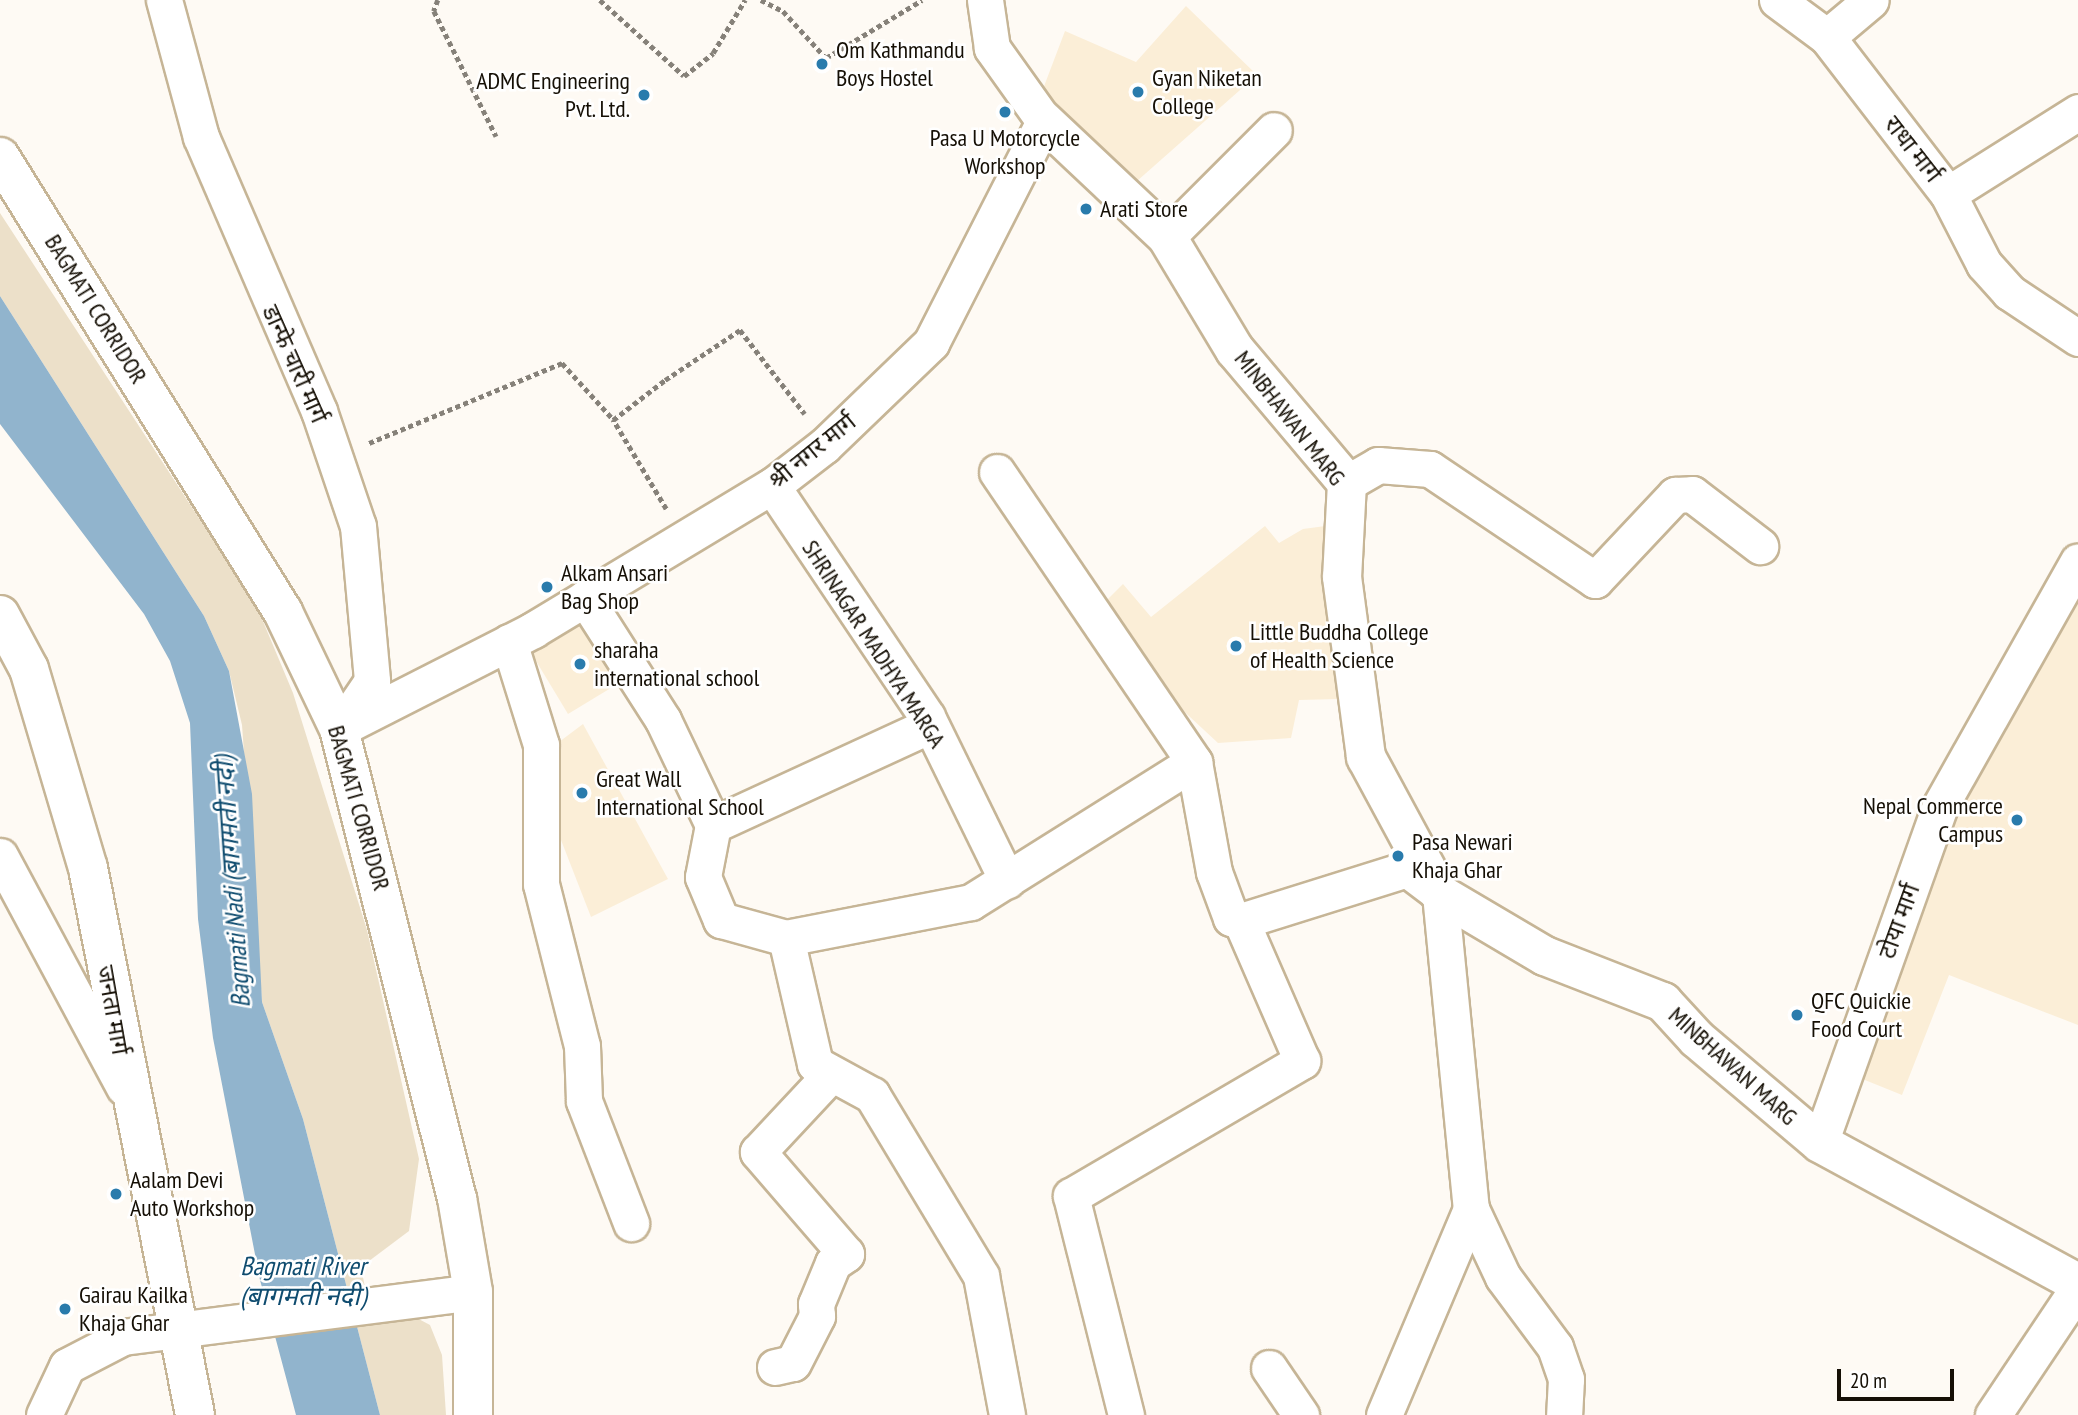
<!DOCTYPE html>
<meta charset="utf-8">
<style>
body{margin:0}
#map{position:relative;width:2078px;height:1415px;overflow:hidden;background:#fefaf4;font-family:"PT Sans Narrow","Noto Sans Devanagari",sans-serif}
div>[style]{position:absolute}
.built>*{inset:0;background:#fbeed7}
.green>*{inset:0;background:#ece0c9}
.water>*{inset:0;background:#91b4cd}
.path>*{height:4.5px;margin-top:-2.25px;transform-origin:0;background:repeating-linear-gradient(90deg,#868179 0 5px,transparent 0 8.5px)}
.roads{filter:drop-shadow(2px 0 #c6b596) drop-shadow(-2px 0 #c6b596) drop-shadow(0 2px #c6b596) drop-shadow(0 -2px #c6b596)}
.street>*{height:35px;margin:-17.5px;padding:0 17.5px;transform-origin:17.5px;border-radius:17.5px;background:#fff}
.secondary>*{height:38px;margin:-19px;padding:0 19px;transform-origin:19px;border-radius:19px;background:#fff}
.dots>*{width:19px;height:19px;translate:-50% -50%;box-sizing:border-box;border:4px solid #fff;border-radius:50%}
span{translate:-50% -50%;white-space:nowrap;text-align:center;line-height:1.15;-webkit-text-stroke:5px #fff;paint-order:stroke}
.poi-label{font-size:24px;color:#150f05}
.left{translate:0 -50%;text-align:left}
.right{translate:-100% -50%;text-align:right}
.street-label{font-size:24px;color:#150f05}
.water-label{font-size:26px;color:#0f4c6f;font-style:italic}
.scale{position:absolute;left:1837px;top:1369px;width:117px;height:32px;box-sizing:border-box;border:4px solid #150f05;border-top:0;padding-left:9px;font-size:21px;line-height:24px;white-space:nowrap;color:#150f05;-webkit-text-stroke:5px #fff;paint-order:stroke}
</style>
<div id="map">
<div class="built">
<i style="clip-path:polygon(1186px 6px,1257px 75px,1128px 189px,1035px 110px,1065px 31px,1136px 62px)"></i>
<i style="clip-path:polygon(1333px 525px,1339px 699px,1299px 700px,1291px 738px,1218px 743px,1147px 677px,1106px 601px,1123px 584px,1151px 617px,1265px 526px,1279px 543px,1303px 529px)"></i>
<i style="clip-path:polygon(2078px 572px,2078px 1025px,1949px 975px,1902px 1095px,1855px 1076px,1990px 734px)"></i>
<i style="clip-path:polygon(590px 613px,629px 677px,568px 714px,530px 651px)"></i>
<i style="clip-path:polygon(583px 724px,668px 879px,591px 917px,531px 763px)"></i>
</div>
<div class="green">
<i style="clip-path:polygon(0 213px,257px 607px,293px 693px,367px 930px,419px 1159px,409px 1231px,361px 1267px,370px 1313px,413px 1316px,430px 1325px,442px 1355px,446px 1415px,380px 1415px,303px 1119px,262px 1002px,242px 725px,229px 671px,204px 616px,0 296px)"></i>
</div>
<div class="water">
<i style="clip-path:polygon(0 296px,204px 616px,229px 671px,252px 794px,262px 1002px,303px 1119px,380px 1415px,296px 1415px,260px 1280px,213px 1038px,198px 919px,190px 723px,170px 661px,144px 614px,0 424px)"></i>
</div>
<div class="path">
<i style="left:438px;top:0;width:12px;rotate:110deg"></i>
<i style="left:434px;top:11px;width:140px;rotate:63.6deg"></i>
<i style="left:600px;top:0;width:113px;rotate:42.1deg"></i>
<i style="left:684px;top:76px;width:37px;rotate:-38deg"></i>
<i style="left:713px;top:53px;width:62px;rotate:-58.9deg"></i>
<i style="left:761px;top:0;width:25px;rotate:27deg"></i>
<i style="left:783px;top:11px;width:64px;rotate:47.5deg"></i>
<i style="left:826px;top:58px;width:112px;rotate:-31.1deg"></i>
<i style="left:369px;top:443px;width:209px;rotate:-22.5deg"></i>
<i style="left:562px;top:363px;width:76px;rotate:47.7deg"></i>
<i style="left:666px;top:509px;width:104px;rotate:-120.8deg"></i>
<i style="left:613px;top:420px;width:66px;rotate:-37.6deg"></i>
<i style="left:665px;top:380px;width:90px;rotate:-33.7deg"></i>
<i style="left:740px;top:330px;width:106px;rotate:52.3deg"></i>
</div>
<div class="roads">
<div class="street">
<i style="left:164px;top:0;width:142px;rotate:74.9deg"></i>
<i style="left:201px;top:137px;width:298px;rotate:66.7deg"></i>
<i style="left:319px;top:411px;width:121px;rotate:71.3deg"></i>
<i style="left:358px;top:526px;width:156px;rotate:84.8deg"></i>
<i style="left:372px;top:681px;width:55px;rotate:124deg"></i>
<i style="left:1777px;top:0;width:62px;rotate:36.5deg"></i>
<i style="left:1827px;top:37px;width:198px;rotate:52.4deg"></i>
<i style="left:1948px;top:194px;width:154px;rotate:-32.2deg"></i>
<i style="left:1827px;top:37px;width:57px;rotate:-40.1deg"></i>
<i style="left:1948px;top:194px;width:79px;rotate:62.8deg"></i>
<i style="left:1984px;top:264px;width:38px;rotate:48deg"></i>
<i style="left:2009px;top:292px;width:83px;rotate:33.7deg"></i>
<i style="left:1167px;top:237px;width:151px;rotate:-45deg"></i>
<i style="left:997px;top:472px;width:351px;rotate:55.8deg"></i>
<i style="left:1194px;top:762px;width:112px;rotate:79.7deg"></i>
<i style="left:1214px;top:872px;width:49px;rotate:69.7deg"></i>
<i style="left:1231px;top:918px;width:10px;rotate:17deg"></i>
<i style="left:1347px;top:483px;width:36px;rotate:-30deg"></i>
<i style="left:1378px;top:465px;width:52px;rotate:4.4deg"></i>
<i style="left:1430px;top:469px;width:199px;rotate:33.9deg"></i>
<i style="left:1595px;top:580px;width:117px;rotate:-46.7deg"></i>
<i style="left:1675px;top:495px;width:17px;rotate:-3deg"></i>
<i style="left:1692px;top:494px;width:86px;rotate:37.4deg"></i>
<i style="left:772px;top:486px;width:278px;rotate:56.1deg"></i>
<i style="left:927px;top:717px;width:182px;rotate:63.9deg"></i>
<i style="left:585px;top:598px;width:145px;rotate:57.4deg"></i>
<i style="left:663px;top:720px;width:116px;rotate:64.5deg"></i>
<i style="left:713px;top:825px;width:53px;rotate:100.9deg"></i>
<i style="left:703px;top:877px;width:47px;rotate:67.3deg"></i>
<i style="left:721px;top:920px;width:67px;rotate:15.5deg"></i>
<i style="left:786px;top:938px;width:129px;rotate:77deg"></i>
<i style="left:815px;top:1064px;width:65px;rotate:28.5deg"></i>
<i style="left:872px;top:1095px;width:211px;rotate:58.9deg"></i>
<i style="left:981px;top:1276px;width:141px;rotate:79.4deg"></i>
<i style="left:509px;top:642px;width:108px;rotate:72.7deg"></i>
<i style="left:541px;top:745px;width:139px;rotate:90deg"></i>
<i style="left:541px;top:884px;width:167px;rotate:75.8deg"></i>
<i style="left:582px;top:1046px;width:55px;rotate:87.9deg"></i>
<i style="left:584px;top:1101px;width:131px;rotate:68.9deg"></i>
<i style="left:339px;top:729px;width:218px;rotate:-27deg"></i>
<i style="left:533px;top:630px;width:279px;rotate:-31.1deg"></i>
<i style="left:772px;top:486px;width:66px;rotate:-37.6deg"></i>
<i style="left:824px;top:446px;width:149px;rotate:-43.9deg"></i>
<i style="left:931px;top:343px;width:249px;rotate:-63deg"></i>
<i style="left:1044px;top:121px;width:90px;rotate:-125.5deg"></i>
<i style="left:992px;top:48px;width:49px;rotate:-98.3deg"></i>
<i style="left:713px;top:825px;width:239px;rotate:-24.7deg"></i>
<i style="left:0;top:856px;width:262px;rotate:61.8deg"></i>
<i style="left:786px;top:938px;width:188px;rotate:-11deg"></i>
<i style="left:971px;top:902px;width:263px;rotate:-32.1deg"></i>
<i style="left:1820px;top:1143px;width:356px;rotate:-70.4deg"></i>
<i style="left:1939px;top:808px;width:283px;rotate:-60.6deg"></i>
<i style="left:775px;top:1367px;width:18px;rotate:-13deg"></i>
<i style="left:793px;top:1363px;width:53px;rotate:-62.9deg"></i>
<i style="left:817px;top:1316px;width:12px;rotate:-95deg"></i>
<i style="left:816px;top:1304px;width:44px;rotate:-67.5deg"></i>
<i style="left:833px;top:1263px;width:16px;rotate:-35deg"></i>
<i style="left:846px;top:1254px;width:135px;rotate:-130.8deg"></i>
<i style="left:758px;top:1152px;width:104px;rotate:-46.9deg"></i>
<i style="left:1269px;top:1368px;width:57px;rotate:55.8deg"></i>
<i style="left:44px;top:1415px;width:54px;rotate:-64.9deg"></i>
<i style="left:67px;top:1366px;width:63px;rotate:-27.4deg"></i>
<i style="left:123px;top:1337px;width:353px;rotate:-7.3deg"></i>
<i style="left:1126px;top:1415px;width:226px;rotate:-104.1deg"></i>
<i style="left:1071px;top:1196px;width:268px;rotate:-30.3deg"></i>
<i style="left:1302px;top:1061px;width:153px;rotate:-113.5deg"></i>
<i style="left:1241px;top:921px;width:174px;rotate:-17.4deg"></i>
<i style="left:1407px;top:869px;width:41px;rotate:37.1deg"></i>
<i style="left:1440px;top:894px;width:317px;rotate:84.4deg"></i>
<i style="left:1384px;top:1415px;width:224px;rotate:-67.1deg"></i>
<i style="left:1471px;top:1209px;width:75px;rotate:64.8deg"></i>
<i style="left:1503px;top:1277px;width:87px;rotate:53.4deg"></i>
<i style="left:1555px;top:1347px;width:34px;rotate:71deg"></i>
<i style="left:1566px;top:1379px;width:36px;rotate:93deg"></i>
<i style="left:1993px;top:1415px;width:153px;rotate:-56.2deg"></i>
</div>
<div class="secondary">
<i style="left:1044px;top:121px;width:169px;rotate:43.3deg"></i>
<i style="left:1167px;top:237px;width:132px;rotate:59deg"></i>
<i style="left:1235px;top:350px;width:174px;rotate:49.9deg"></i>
<i style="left:1347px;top:483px;width:94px;rotate:93deg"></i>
<i style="left:1342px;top:577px;width:182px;rotate:82.4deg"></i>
<i style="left:1366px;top:757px;width:156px;rotate:61.6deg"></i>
<i style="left:1440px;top:894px;width:122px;rotate:30.6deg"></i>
<i style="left:1545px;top:956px;width:127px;rotate:21.3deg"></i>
<i style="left:1663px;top:1002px;width:50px;rotate:47.4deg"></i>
<i style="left:1697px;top:1039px;width:161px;rotate:40.2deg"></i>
<i style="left:1820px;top:1143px;width:294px;rotate:28.5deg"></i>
<i style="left:0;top:157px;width:536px;rotate:58.12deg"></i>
<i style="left:283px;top:612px;width:130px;rotate:64.4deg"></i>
<i style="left:339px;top:729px;width:484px;rotate:75.9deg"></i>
<i style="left:457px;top:1198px;width:95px;rotate:80.3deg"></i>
<i style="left:473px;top:1292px;width:123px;rotate:90deg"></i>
<i style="left:0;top:615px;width:61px;rotate:61.8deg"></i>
<i style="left:29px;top:669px;width:208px;rotate:73.5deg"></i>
<i style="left:88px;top:868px;width:557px;rotate:78.93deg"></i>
</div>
</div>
<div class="dots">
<i style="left:822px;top:64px;background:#297bac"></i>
<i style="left:1138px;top:92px;background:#297bac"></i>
<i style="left:644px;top:95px;background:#297bac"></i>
<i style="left:1005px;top:112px;background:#297bac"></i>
<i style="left:1086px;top:209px;background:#297bac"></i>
<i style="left:547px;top:587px;background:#297bac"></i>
<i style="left:1236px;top:646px;background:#297bac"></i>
<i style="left:580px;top:664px;background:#297bac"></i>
<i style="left:582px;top:793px;background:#297bac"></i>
<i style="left:2017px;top:820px;background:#297bac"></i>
<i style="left:1398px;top:856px;background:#297bac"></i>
<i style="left:1797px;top:1015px;background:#297bac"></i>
<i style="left:116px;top:1194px;background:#297bac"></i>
<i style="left:65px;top:1309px;background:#297bac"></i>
</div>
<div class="poi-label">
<span class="left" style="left:836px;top:64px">Om Kathmandu<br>Boys Hostel</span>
<span class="left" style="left:1152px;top:92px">Gyan Niketan<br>College</span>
<span class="right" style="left:630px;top:95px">ADMC Engineering<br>Pvt. Ltd.</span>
<span style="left:1005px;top:152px">Pasa U Motorcycle<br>Workshop</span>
<span class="left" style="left:1100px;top:209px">Arati Store</span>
<span class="left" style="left:561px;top:587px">Alkam Ansari<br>Bag Shop</span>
<span class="left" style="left:1250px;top:646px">Little Buddha College<br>of Health Science</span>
<span class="left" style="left:594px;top:664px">sharaha<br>international school</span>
<span class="left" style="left:596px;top:793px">Great Wall<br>International School</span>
<span class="right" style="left:2003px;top:820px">Nepal Commerce<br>Campus</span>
<span class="left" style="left:1412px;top:856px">Pasa Newari<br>Khaja Ghar</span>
<span class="left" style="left:1811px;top:1015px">QFC Quickie<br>Food Court</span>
<span class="left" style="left:130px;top:1194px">Aalam Devi<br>Auto Workshop</span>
<span class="left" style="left:79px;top:1309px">Gairau Kailka<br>Khaja Ghar</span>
</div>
<div class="street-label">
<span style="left:1913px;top:149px;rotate:52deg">राधा मार्ग</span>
<span style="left:96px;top:309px;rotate:58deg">BAGMATI CORRIDOR</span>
<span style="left:295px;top:364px;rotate:66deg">डान्फे चारी मार्ग</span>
<span style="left:1290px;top:418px;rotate:52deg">MINBHAWAN MARG</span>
<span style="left:812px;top:451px;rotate:-39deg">श्री नगर मार्ग</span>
<span style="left:874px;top:644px;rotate:57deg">SHRINAGAR MADHYA MARGA</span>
<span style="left:359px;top:808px;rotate:74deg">BAGMATI CORRIDOR</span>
<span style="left:1899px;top:921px;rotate:-70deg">टोया मार्ग</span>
<span style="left:113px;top:1010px;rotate:80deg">जनता मार्ग</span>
<span style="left:1733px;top:1066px;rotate:42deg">MINBHAWAN MARG</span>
</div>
<div class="water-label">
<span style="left:232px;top:882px;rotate:-94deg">Bagmati Nadi (बागमती नदी)</span>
<span style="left:303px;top:1281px">Bagmati River<br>(बागमती नदी)</span>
</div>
<div class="scale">20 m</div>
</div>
